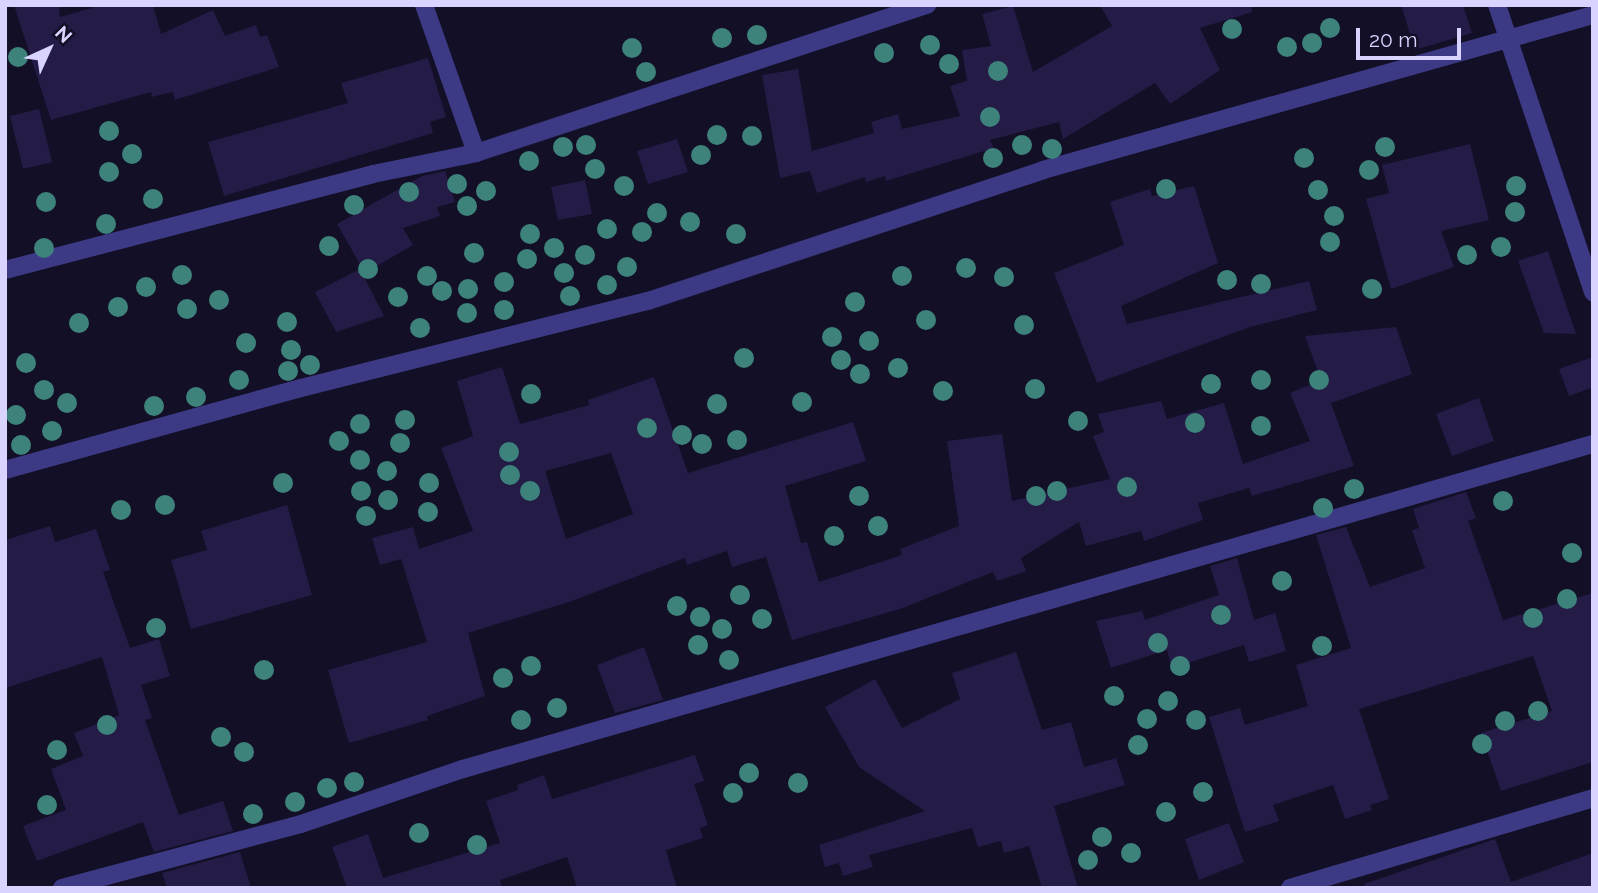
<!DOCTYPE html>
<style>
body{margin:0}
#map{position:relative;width:1598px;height:893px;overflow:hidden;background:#130f26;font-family:Raleway,sans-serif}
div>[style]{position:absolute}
.building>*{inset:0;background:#241b47}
.minor>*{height:18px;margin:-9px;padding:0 9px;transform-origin:9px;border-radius:9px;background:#3d3a85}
.trees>*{width:20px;height:20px;margin:-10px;border-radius:50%;background:#3d827b}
span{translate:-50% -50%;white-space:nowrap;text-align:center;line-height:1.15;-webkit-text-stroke:5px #130f26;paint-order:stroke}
.frame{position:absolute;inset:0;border:7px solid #d9d4ff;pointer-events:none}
.north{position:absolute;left:14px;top:14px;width:70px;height:70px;-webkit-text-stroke:5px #130f26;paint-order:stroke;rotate:45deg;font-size:19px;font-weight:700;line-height:28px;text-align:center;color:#d9d4ff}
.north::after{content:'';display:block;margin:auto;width:24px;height:32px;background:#d9d4ff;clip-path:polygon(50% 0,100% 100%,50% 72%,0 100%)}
.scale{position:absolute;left:1356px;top:28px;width:105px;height:32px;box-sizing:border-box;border:4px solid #d9d4ff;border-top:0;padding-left:9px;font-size:21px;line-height:24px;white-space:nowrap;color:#d9d4ff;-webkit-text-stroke:5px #130f26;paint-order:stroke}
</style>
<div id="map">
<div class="building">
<i style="clip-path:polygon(14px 5px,59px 5px,60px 17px,102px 5px,153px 5px,161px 34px,213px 10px,225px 36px,256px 25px,260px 37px,267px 35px,279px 67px,175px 100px,173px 92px,152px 97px,151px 92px,51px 120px)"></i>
<i style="clip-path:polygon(1100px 5px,1251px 5px,1252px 12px,1200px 28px,1220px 70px,1170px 104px,1155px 83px,1063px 139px,1059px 122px,990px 140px,994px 148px,886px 181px,885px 176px,866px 182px,865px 177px,817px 193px,810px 171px,780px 178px,762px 75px,798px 69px,812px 151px,874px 133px,871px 122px,898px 114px,902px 129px,960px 116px,950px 86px,967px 81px,962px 50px,991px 46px,982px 14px,1013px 6px,1033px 72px,1112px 26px)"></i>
<i style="clip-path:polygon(1401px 5px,1463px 5px,1472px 33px,1415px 50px)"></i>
<i style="clip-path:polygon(428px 58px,446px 117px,430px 122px,433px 133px,224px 196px,208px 142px,348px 103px,341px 83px)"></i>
<i style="clip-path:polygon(39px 109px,52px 162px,23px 169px,10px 116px)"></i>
<i style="clip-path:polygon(677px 139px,688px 172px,648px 184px,637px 151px)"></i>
<i style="clip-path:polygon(1470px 144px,1489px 220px,1441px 231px,1454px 267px,1391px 289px,1366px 199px,1389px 193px,1382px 165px)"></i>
<i style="clip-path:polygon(445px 171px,455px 202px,437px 207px,440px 216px,403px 228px,413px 245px,365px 273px,337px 224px,422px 176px)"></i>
<i style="clip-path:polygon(585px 180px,592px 214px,558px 220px,551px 187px)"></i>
<i style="clip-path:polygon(1194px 186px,1218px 263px,1121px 306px,1127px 324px,1309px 281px,1317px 310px,1250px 327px,1097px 383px,1054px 273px,1124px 245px,1110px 202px,1150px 189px,1152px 196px)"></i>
<i style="clip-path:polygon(1548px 251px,1576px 334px,1544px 333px,1518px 261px)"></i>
<i style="clip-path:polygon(360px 269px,384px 316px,336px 332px,315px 292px)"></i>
<i style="clip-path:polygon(evenodd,1396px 327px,1412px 374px,1331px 403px,1354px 466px,1252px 496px,1249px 488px,1198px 503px,1203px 520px,1144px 541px,1141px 531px,1086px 546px,1079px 522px,1021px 558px,1026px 571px,997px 581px,993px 572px,900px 609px,792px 640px,766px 557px,732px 567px,727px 551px,687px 565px,685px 558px,569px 602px,468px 633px,485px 696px,427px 716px,428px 720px,349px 743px,328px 670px,427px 642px,401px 559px,380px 565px,372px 538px,413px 527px,419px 549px,473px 531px,441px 448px,473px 436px,457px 381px,502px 367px,520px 424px,589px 405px,588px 400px,654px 377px,688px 473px,853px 422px,866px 461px,785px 486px,801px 543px,807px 542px,819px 582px,902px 555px,900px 549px,959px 526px,947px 441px,1002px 434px,1012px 501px,1110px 479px,1093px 436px,1104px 432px,1098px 414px,1161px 401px,1167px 419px,1224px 403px,1243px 464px,1310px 441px,1290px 393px,1321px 380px,1305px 336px,1396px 327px,611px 453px,633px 514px,566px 539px,545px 471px,611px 453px)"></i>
<i style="clip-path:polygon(1593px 357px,1593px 387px,1569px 396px,1559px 369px)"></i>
<i style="clip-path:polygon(1479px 398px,1494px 441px,1452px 456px,1436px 414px)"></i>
<i style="clip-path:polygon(1466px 492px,1476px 518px,1468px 521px,1503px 620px,1593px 593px,1593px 762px,1501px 791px,1481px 733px,1552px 711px,1533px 656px,1359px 709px,1389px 799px,1370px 805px,1372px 810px,1345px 819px,1333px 785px,1273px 805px,1279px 821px,1245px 832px,1209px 717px,1240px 708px,1245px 725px,1308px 706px,1296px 665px,1351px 648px,1316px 535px,1346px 527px,1370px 587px,1425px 568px,1412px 530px,1419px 528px,1413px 509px)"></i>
<i style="clip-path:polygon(287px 505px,312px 595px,191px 629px,171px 560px,207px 550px,201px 531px)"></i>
<i style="clip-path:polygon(50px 526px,55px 542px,96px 529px,110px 570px,103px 572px,130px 648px,159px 639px,170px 676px,141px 685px,152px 718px,145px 720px,179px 815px,223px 801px,233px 831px,154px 852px,143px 822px,37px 861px,23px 826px,66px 810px,51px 769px,83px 756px,74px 733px,119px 715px,102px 657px,5px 688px,5px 540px)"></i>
<i style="clip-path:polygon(1237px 558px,1254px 620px,1275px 613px,1286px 651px,1249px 662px,1244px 645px,1172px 668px,1167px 650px,1111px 668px,1096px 621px,1142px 611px,1145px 620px,1219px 595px,1210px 566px)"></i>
<i style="clip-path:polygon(644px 647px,663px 700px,615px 713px,597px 665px)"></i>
<i style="clip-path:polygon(1016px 652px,1042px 730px,1071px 722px,1084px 767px,1116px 758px,1125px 785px,1054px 806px,1078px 888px,1042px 888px,1029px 846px,1004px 853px,1001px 841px,978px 847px,972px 828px,869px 855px,873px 867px,843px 876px,839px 863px,825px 867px,819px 845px,925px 811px,859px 767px,825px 707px,875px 679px,902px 728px,960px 699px,952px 673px)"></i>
<i style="clip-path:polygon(695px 755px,704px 781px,694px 784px,708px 825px,700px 828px,703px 838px,666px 850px,677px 888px,577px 888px,567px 857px,500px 880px,502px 888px,347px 888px,332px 847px,368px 834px,383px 878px,500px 843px,486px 801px,518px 790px,517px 785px,544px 775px,552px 799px)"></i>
<i style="clip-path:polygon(1229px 823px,1244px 862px,1199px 880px,1185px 839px)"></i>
<i style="clip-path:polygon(1495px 839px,1511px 882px,1593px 853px,1593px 888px,1365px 888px,1364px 884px)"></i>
<i style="clip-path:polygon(240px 852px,251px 888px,167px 888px,162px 873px)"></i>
</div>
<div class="minor">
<i style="left:424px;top:5px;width:157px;rotate:70.6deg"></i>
<i style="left:1497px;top:5px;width:303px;rotate:71.5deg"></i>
<i style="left:5px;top:270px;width:380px;rotate:-14.6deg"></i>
<i style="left:373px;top:174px;width:105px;rotate:-11.5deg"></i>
<i style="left:476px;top:153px;width:475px;rotate:-18.2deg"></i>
<i style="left:5px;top:470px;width:307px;rotate:-15.5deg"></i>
<i style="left:301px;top:388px;width:358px;rotate:-14.1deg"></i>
<i style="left:648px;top:301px;width:416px;rotate:-18.3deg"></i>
<i style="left:1043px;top:170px;width:571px;rotate:-15.74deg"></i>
<i style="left:62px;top:888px;width:247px;rotate:-15deg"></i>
<i style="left:301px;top:824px;width:171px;rotate:-18.8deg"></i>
<i style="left:463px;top:769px;width:1176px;rotate:-16.05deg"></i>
<i style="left:1290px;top:888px;width:316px;rotate:-16.5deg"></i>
</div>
<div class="trees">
<i style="left:1330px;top:28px"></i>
<i style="left:1232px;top:29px"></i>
<i style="left:757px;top:35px"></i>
<i style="left:722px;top:38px"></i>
<i style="left:1312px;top:43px"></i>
<i style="left:930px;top:45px"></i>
<i style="left:1287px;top:47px"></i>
<i style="left:632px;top:48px"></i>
<i style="left:884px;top:53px"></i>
<i style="left:18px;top:57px"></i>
<i style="left:949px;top:64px"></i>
<i style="left:998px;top:71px"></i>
<i style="left:646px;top:72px"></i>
<i style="left:990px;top:117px"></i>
<i style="left:109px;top:131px"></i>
<i style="left:717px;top:135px"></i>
<i style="left:752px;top:136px"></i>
<i style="left:586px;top:145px"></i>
<i style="left:1022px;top:145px"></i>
<i style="left:563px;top:147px"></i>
<i style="left:1385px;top:147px"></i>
<i style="left:1052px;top:149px"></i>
<i style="left:132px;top:154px"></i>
<i style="left:701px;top:155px"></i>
<i style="left:993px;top:158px"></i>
<i style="left:1304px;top:158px"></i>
<i style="left:529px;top:161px"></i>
<i style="left:595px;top:169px"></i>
<i style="left:1369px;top:170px"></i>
<i style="left:109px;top:172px"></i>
<i style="left:457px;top:184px"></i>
<i style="left:624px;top:186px"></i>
<i style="left:1516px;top:186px"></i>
<i style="left:1166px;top:189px"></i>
<i style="left:1318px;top:190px"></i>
<i style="left:486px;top:191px"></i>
<i style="left:409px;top:192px"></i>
<i style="left:153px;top:199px"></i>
<i style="left:46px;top:202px"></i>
<i style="left:354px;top:205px"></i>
<i style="left:467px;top:206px"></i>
<i style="left:1515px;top:212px"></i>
<i style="left:657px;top:213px"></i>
<i style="left:1334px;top:216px"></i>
<i style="left:690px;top:222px"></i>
<i style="left:106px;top:224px"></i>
<i style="left:607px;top:229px"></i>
<i style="left:642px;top:232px"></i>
<i style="left:530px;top:234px"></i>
<i style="left:736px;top:234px"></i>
<i style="left:1330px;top:242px"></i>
<i style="left:329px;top:246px"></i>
<i style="left:1501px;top:247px"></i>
<i style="left:44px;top:248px"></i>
<i style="left:554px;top:248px"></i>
<i style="left:474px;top:253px"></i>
<i style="left:585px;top:255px"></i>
<i style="left:1467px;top:255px"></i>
<i style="left:527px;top:259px"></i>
<i style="left:627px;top:267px"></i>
<i style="left:966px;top:268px"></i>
<i style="left:368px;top:269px"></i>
<i style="left:564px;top:273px"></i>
<i style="left:182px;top:275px"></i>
<i style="left:427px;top:276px"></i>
<i style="left:902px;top:276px"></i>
<i style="left:1004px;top:277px"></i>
<i style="left:1227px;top:280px"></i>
<i style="left:504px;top:282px"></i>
<i style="left:1261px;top:284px"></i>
<i style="left:607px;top:285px"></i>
<i style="left:146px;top:287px"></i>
<i style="left:468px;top:289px"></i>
<i style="left:1372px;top:289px"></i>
<i style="left:442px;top:291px"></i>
<i style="left:570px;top:296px"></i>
<i style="left:398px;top:297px"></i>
<i style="left:219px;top:300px"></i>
<i style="left:855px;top:302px"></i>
<i style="left:118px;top:307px"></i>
<i style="left:187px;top:309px"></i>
<i style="left:504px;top:310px"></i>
<i style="left:467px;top:313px"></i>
<i style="left:926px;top:320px"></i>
<i style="left:287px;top:322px"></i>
<i style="left:79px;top:323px"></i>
<i style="left:1024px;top:325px"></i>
<i style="left:420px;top:328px"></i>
<i style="left:832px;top:337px"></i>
<i style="left:869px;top:341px"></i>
<i style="left:246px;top:343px"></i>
<i style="left:291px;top:350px"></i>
<i style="left:744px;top:358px"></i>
<i style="left:841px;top:360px"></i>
<i style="left:26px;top:363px"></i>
<i style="left:310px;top:365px"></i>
<i style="left:898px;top:368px"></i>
<i style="left:288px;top:371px"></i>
<i style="left:860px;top:374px"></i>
<i style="left:239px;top:380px"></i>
<i style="left:1261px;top:380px"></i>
<i style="left:1319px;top:380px"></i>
<i style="left:1211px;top:384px"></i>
<i style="left:1035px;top:389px"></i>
<i style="left:44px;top:390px"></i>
<i style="left:943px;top:391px"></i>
<i style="left:531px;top:394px"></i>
<i style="left:196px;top:397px"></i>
<i style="left:802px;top:402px"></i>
<i style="left:67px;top:403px"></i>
<i style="left:717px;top:404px"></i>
<i style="left:154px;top:406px"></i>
<i style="left:16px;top:415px"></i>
<i style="left:405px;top:420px"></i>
<i style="left:1078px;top:421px"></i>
<i style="left:1195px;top:423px"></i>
<i style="left:360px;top:424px"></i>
<i style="left:1261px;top:426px"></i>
<i style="left:647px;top:428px"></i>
<i style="left:52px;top:431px"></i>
<i style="left:682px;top:435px"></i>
<i style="left:737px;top:440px"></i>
<i style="left:339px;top:441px"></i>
<i style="left:400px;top:443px"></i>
<i style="left:702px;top:444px"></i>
<i style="left:21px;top:445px"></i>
<i style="left:509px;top:452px"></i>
<i style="left:360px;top:460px"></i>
<i style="left:387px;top:471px"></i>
<i style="left:510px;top:475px"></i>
<i style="left:283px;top:483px"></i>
<i style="left:429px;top:483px"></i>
<i style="left:1127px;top:487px"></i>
<i style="left:1354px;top:489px"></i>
<i style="left:361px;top:491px"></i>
<i style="left:530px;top:491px"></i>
<i style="left:1057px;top:491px"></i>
<i style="left:859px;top:496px"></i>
<i style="left:1036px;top:496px"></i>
<i style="left:388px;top:500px"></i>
<i style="left:1503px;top:501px"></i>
<i style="left:165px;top:505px"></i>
<i style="left:1323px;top:508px"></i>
<i style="left:121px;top:510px"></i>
<i style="left:428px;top:512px"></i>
<i style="left:366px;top:516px"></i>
<i style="left:878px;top:526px"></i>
<i style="left:834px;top:536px"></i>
<i style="left:1572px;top:553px"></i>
<i style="left:1282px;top:581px"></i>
<i style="left:740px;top:595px"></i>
<i style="left:1567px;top:599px"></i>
<i style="left:677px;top:606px"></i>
<i style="left:1221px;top:615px"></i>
<i style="left:700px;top:617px"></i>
<i style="left:1533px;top:618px"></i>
<i style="left:762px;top:619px"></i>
<i style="left:156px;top:628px"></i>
<i style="left:722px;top:629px"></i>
<i style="left:1158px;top:643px"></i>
<i style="left:698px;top:645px"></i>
<i style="left:1322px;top:646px"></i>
<i style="left:729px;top:660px"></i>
<i style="left:531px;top:666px"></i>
<i style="left:1180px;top:666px"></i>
<i style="left:264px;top:670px"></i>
<i style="left:503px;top:678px"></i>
<i style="left:1114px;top:696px"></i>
<i style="left:1168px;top:701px"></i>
<i style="left:557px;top:708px"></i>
<i style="left:1538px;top:711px"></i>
<i style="left:1147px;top:719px"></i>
<i style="left:521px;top:720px"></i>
<i style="left:1196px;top:720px"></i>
<i style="left:1505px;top:721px"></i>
<i style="left:107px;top:725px"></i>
<i style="left:221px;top:737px"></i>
<i style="left:1482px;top:744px"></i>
<i style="left:1138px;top:745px"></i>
<i style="left:57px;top:750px"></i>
<i style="left:244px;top:752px"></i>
<i style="left:749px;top:773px"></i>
<i style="left:354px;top:782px"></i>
<i style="left:798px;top:783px"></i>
<i style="left:327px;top:788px"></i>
<i style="left:1203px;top:792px"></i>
<i style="left:733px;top:793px"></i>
<i style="left:295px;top:802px"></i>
<i style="left:47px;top:805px"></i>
<i style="left:1166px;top:812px"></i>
<i style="left:253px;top:814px"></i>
<i style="left:419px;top:833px"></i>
<i style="left:1102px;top:837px"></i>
<i style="left:477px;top:845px"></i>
<i style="left:1131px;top:853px"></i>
<i style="left:1088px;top:860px"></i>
</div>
<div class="frame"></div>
<div class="north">N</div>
<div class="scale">20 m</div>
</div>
